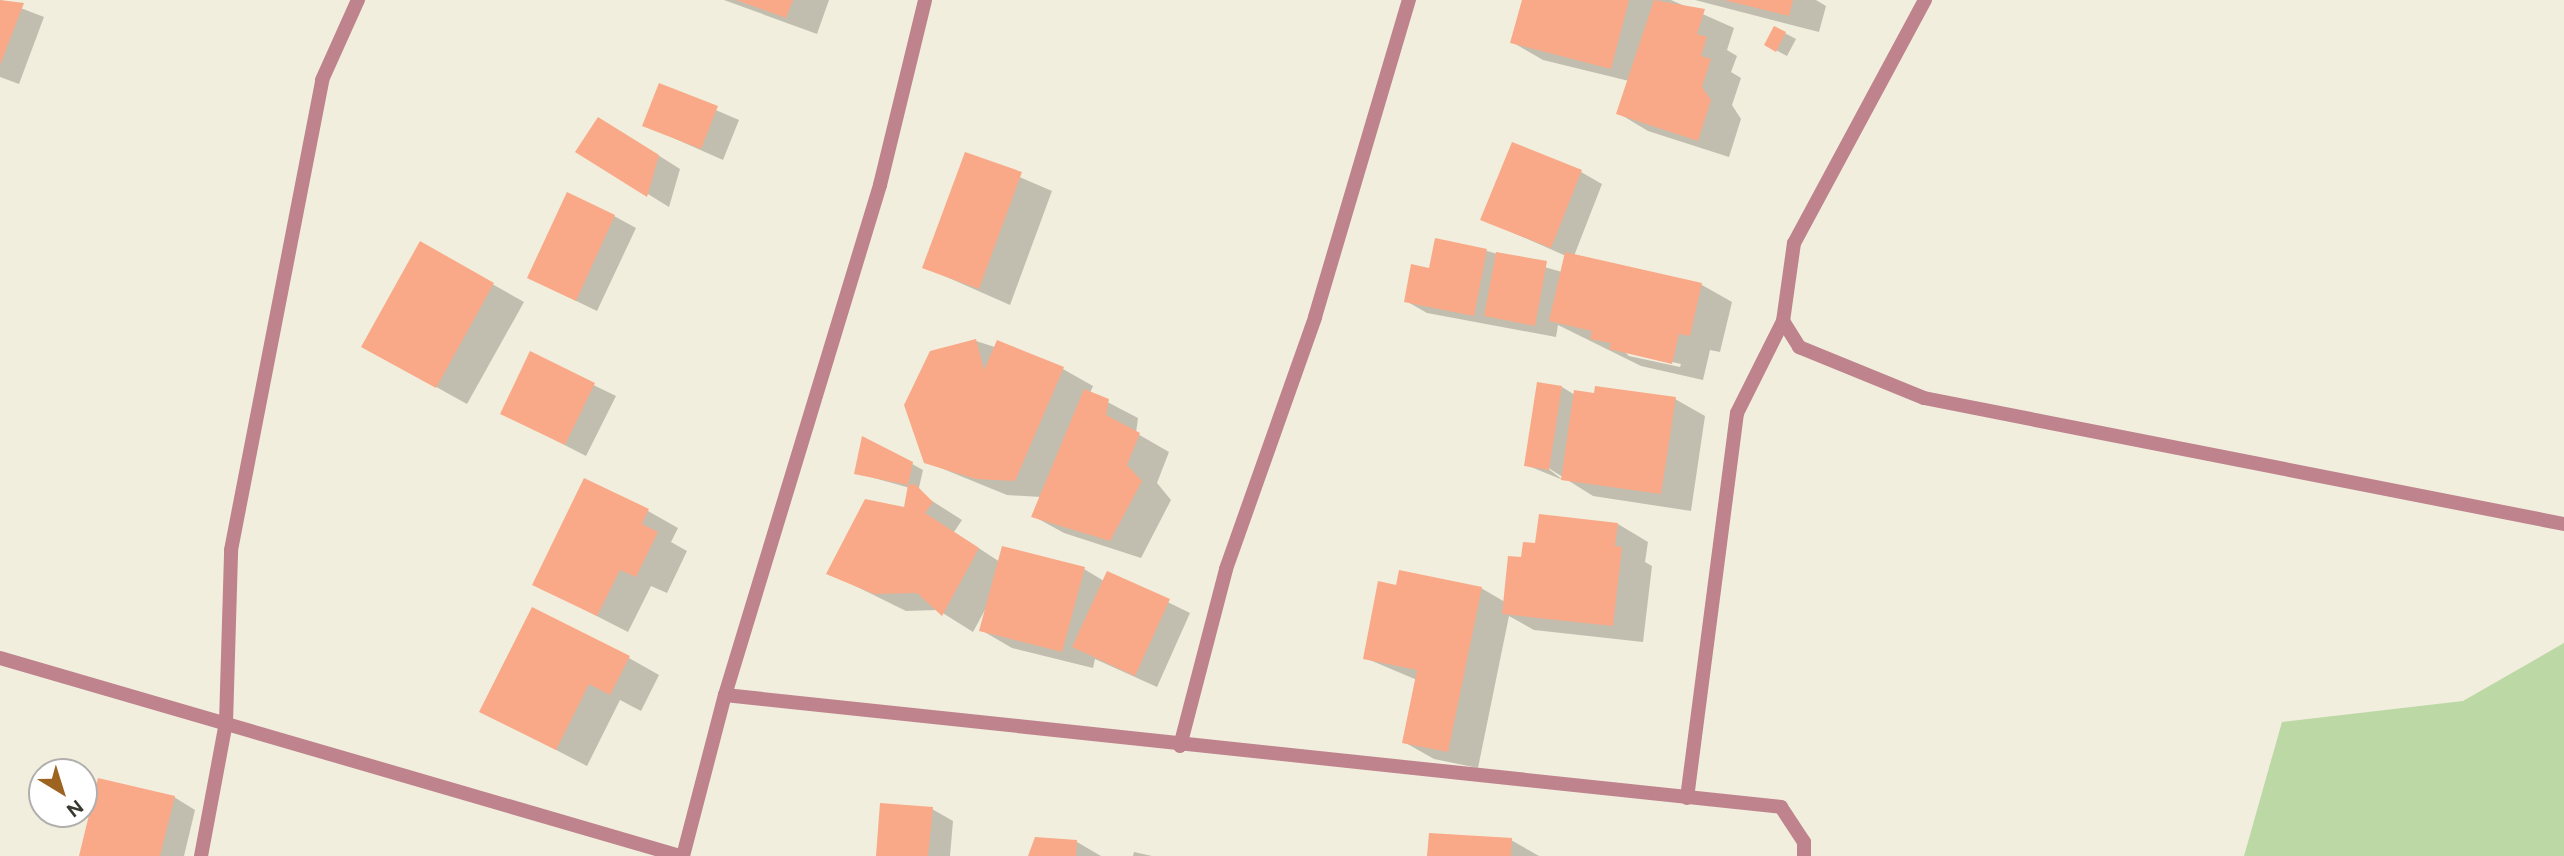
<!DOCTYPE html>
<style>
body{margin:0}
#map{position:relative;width:2564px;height:856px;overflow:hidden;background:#f2eedd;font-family:Figtree,sans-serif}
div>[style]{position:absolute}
.green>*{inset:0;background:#bbd8a5}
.shadow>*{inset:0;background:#0003}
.building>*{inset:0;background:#f9a987}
.minor>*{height:14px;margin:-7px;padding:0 7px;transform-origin:7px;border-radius:7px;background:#be838d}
.tertiary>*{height:14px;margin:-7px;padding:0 7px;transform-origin:7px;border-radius:7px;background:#be838d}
span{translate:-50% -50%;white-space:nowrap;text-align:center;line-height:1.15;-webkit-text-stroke:6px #fff;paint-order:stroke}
.north{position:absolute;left:28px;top:758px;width:70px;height:70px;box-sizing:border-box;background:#fff;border:2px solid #b0afad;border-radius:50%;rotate:142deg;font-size:19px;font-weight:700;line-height:28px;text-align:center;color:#393831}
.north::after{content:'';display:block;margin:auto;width:24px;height:32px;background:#9d6421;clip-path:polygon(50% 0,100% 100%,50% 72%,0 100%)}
</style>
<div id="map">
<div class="green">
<i style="clip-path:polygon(2564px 643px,2564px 856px,2244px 856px,2282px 722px,2463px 701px)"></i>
</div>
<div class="shadow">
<i style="clip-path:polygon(0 0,44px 17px,19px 84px,0 77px)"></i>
<i style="clip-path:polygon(724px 0,829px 0,817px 34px)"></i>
<i style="clip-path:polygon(1524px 0,1671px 0,1734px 28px,1727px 50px,1737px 56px,1731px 72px,1741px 78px,1732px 105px,1741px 119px,1729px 157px,1648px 131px,1618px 113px,1629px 81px,1543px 60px,1512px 42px)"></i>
<i style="clip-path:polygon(1695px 0,1816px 0,1826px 6px,1819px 32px)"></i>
<i style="clip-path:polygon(1775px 28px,1796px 39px,1787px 56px,1766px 45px)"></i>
<i style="clip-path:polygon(660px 86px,739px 120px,723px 160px,644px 125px)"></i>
<i style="clip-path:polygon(620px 131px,680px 169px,669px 207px,578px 151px)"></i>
<i style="clip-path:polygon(966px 154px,1052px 191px,1010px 305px,924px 267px)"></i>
<i style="clip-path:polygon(evenodd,1581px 172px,1602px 184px,1574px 256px,1702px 285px,1732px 302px,1720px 352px,1710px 350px,1703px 380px,1641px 366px,1558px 325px,1556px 337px,1427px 313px,1406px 301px,1430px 270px,1487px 251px,1562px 272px,1566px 256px,1482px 219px,1581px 172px,1624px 351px,1681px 364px,1680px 367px,1629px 356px,1624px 351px)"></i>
<i style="clip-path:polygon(614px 216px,636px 228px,597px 311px,529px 278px)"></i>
<i style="clip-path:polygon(421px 244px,524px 302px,467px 404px,393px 363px)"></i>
<i style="clip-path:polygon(976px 341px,1063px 369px,1093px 386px,1090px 393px,1138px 418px,1136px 433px,1169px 452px,1157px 483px,1171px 500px,1141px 558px,1064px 533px,1033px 516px,1041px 497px,1007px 495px,926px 462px)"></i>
<i style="clip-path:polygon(530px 354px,616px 396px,586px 456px,502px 413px)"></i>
<i style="clip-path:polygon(1562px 387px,1575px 395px,1675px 399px,1705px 416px,1691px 511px,1593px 496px,1542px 464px,1563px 480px,1526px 465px)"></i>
<i style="clip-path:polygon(912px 464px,923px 470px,918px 492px,962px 520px,954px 532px,1000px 562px,1084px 569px,1104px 581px,1108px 573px,1190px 613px,1157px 687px,1095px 659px,1093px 668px,1012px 648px,981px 630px,986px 608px,973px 632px,938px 610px,906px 611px,829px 573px,905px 509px,910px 488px,856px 473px)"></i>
<i style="clip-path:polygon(648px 511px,678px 528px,671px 542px,687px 551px,667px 593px,651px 586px,628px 632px,534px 584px)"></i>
<i style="clip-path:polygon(1618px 524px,1648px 542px,1645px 562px,1652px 566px,1643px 642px,1534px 630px,1509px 616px,1478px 768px,1434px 759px,1404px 742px,1417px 680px,1365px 658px,1397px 587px,1481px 588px,1505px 602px,1523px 559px,1536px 545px)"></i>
<i style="clip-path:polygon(629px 658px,659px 675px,641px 711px,620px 700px,587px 766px,481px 711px)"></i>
<i style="clip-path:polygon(174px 797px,195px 810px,184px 856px,80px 856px)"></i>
<i style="clip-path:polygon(932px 809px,953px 821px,950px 856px,877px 856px)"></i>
<i style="clip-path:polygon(1511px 840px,1539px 856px,1429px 856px)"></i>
<i style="clip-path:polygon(1077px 842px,1101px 856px,1030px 856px)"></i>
<i style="clip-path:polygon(1134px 852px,1152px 856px,1133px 856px)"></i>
</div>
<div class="building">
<i style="clip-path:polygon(0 0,24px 3px,0 65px)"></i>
<i style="clip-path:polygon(736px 0,793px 0,786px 18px)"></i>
<i style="clip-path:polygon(1522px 0,1629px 0,1611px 69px,1510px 43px)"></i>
<i style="clip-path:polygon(1654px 0,1705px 9px,1697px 34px,1707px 37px,1701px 56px,1711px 59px,1702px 87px,1711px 100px,1698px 141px,1616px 114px)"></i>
<i style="clip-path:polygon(1724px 0,1793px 0,1789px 16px)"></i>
<i style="clip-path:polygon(1774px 26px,1786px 32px,1776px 52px,1764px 45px)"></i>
<i style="clip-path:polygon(659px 83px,718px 106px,701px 149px,642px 126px)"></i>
<i style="clip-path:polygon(598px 117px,659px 155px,647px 197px,575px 152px)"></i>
<i style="clip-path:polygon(1512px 142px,1582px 170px,1551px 248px,1480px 220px)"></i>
<i style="clip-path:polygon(965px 152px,1022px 172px,979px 289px,922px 268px)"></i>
<i style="clip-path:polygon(567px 192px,615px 215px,576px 301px,527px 278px)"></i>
<i style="clip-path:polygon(1435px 238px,1487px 249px,1474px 316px,1404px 302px,1411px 264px,1429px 268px)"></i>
<i style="clip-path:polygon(420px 241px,494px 283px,436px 388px,361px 347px)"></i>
<i style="clip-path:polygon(1496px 252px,1547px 261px,1535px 326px,1484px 316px)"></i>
<i style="clip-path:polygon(1565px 252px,1702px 283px,1690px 336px,1679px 334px,1672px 364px,1609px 349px,1611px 343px,1590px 339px,1592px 331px,1549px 321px)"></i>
<i style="clip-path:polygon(976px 339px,984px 370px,997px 340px,1064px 367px,1015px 481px,976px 479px,924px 463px,904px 405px,930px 351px)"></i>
<i style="clip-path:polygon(530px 351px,595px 383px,565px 445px,500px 414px)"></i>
<i style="clip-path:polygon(1537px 382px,1562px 386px,1549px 470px,1524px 466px)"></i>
<i style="clip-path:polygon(1595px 386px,1676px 397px,1661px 494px,1561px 480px,1574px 390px,1594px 393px)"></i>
<i style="clip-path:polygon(1084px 389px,1109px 399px,1106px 415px,1140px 433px,1127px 465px,1142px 481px,1110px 541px,1031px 517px)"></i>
<i style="clip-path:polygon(862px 436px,913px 462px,908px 485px,854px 474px)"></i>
<i style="clip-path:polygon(584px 478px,649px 509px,642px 524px,658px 532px,636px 577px,620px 570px,597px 616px,532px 585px)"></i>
<i style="clip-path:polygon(915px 484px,933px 502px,925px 513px,979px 548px,942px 616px,917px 593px,874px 594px,826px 574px,865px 499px,904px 507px,908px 485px)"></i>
<i style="clip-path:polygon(1539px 514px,1618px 523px,1615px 546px,1622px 547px,1613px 626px,1502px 614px,1508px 556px,1521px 557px,1523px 542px,1535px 543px)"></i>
<i style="clip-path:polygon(1002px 546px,1085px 567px,1062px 652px,979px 631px)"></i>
<i style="clip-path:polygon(1399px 570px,1482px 587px,1448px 752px,1402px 743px,1417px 670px,1363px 659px,1378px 581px,1396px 585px)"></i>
<i style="clip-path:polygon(1107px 571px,1170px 599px,1135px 676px,1072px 647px)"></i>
<i style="clip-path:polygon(532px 607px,630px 656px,610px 695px,589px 684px,556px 750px,479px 712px)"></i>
<i style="clip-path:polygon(98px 778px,175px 796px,160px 856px,79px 856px)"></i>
<i style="clip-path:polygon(880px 803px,933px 807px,928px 856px,876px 856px)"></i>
<i style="clip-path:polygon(1429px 833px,1512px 838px,1511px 856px,1427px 856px)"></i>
<i style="clip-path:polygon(1035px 837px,1077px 840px,1076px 856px,1028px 856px)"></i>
</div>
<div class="minor">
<i style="left:1925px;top:0;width:276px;rotate:118.3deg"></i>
<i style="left:1794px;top:243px;width:79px;rotate:98deg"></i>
<i style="left:1783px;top:321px;width:31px;rotate:58deg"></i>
<i style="left:1799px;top:347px;width:135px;rotate:22.2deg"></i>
<i style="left:1924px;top:398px;width:652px;rotate:11.14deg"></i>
<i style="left:0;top:658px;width:708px;rotate:16.23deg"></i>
<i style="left:725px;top:695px;width:1062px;rotate:6.05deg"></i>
<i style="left:1781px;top:807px;width:42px;rotate:56.7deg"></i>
<i style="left:1804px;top:842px;width:14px;rotate:90deg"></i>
<i style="left:1180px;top:746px;width:183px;rotate:-75.4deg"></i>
<i style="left:1226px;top:569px;width:267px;rotate:-70.5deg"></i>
<i style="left:1315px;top:317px;width:331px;rotate:-73.5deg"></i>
<i style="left:1687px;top:798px;width:388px;rotate:-82.6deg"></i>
<i style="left:1737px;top:413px;width:103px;rotate:-63.4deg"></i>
<i style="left:201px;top:856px;width:135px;rotate:-79.4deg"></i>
<i style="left:226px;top:723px;width:173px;rotate:-88.3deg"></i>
<i style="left:231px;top:550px;width:479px;rotate:-79deg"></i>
<i style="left:322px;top:80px;width:88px;rotate:-65.8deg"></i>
</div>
<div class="tertiary">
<i style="left:683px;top:856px;width:166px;rotate:-75.4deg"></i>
<i style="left:725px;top:695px;width:533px;rotate:-73.09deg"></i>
<i style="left:880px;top:185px;width:190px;rotate:-76.3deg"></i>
</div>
<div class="north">N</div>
</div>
